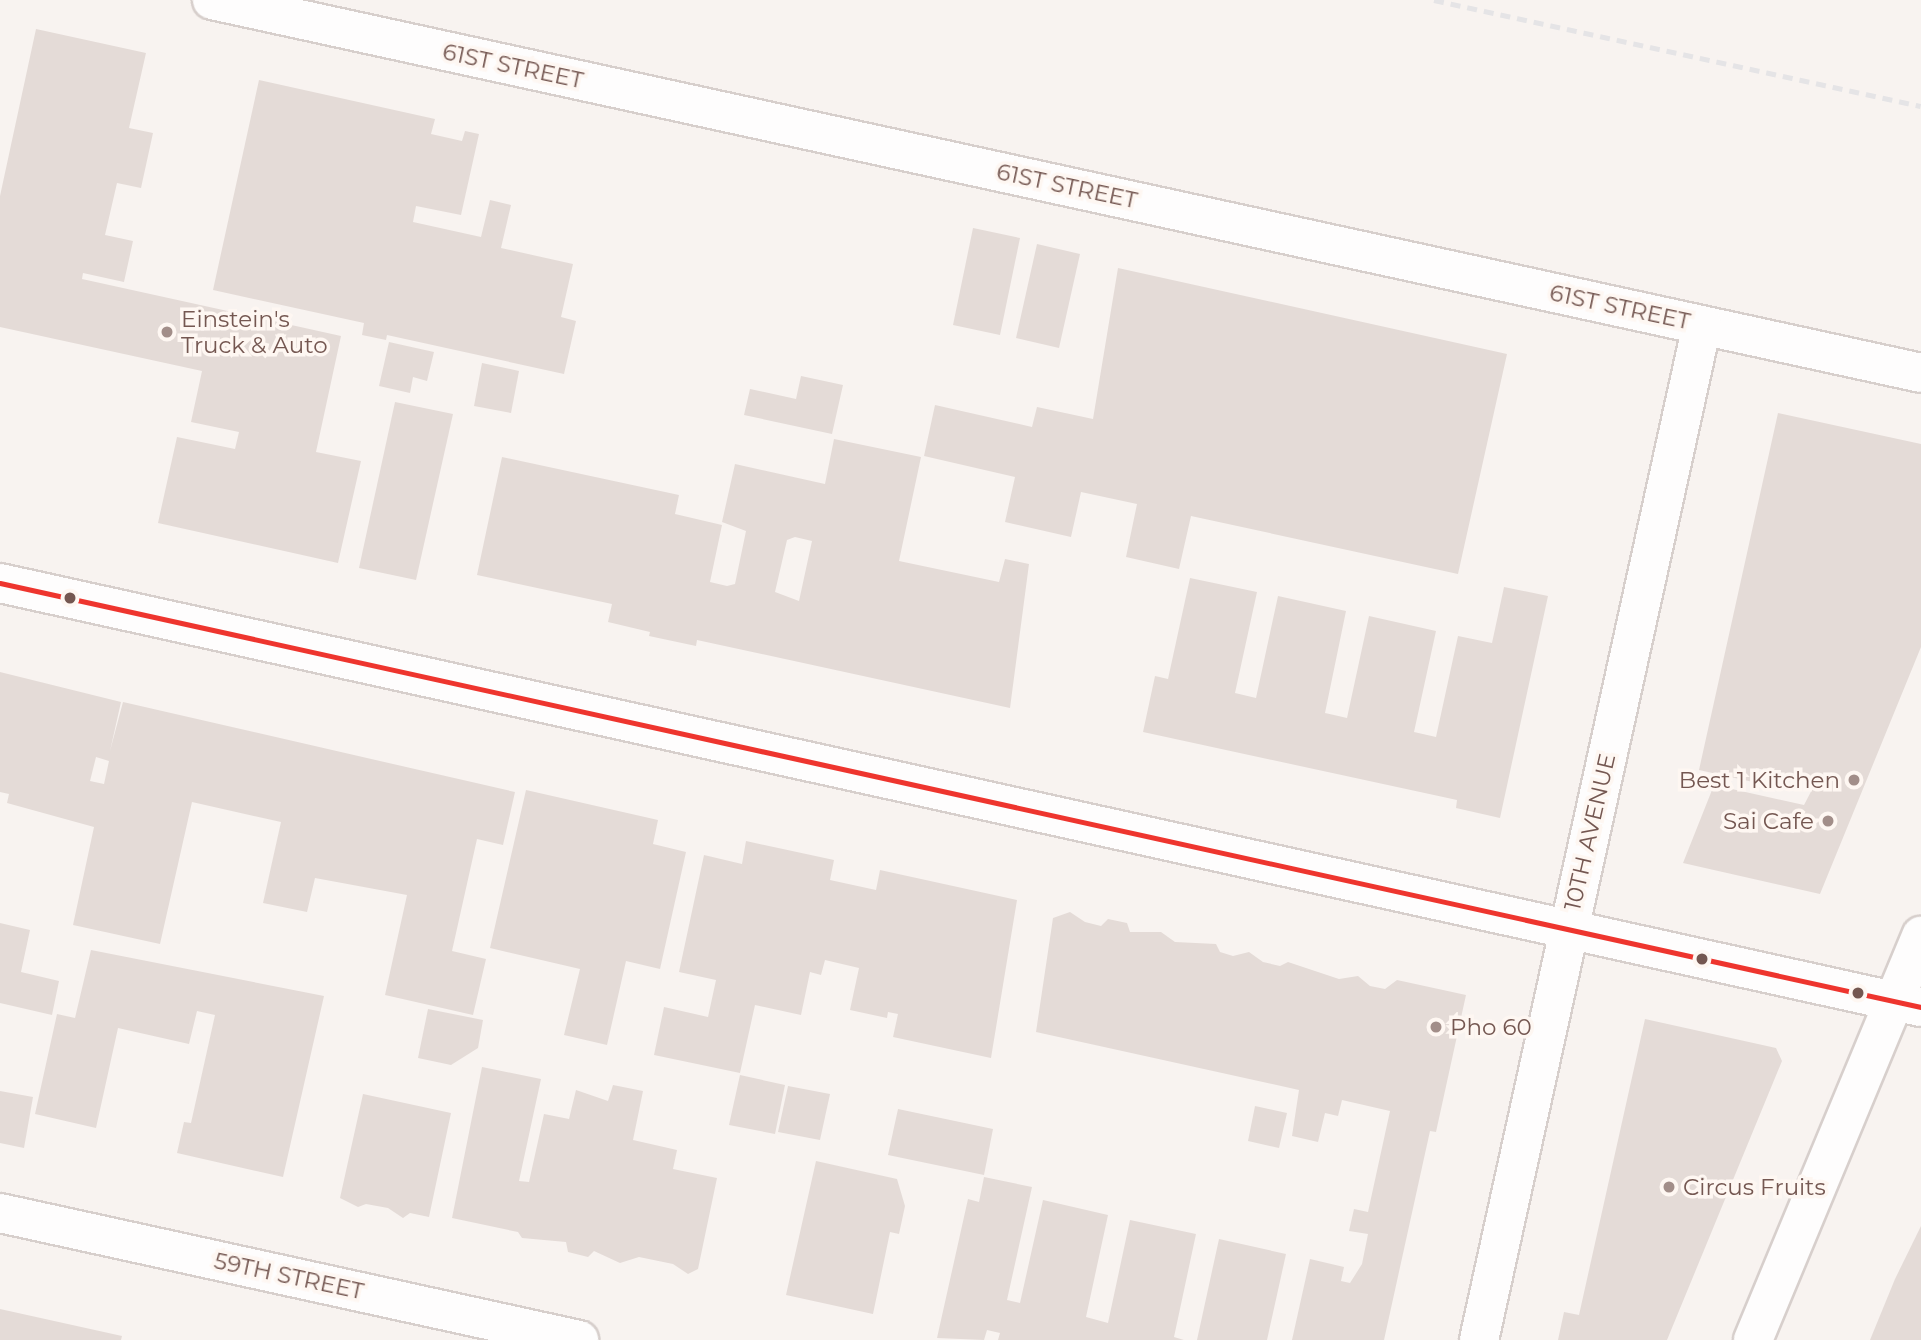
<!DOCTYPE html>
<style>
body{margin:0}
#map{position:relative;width:1921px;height:1340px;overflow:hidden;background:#f8f3f0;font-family:Montserrat,sans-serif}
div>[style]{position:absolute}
.building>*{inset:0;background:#e4dbd7}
.roads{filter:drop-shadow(2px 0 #d7cfcc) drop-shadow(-2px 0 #d7cfcc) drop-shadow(0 2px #d7cfcc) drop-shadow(0 -2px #d7cfcc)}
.street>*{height:38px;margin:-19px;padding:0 19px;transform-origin:19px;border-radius:19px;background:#fefdfd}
.secondary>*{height:38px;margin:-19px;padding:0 19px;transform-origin:19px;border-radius:19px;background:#fefdfd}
.rail>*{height:5px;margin-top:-2.5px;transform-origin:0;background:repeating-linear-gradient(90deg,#e5e4e6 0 10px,transparent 0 17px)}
.bus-1>*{height:5px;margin:-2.5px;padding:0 2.5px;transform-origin:2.5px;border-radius:2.5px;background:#ee352e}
.dots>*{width:19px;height:19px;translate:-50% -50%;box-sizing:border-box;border:4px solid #fef7f2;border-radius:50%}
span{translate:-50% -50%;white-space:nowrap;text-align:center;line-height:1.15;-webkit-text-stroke:7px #fef7f2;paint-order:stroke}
.street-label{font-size:23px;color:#745751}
.poi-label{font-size:23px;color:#745751}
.left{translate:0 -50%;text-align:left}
.right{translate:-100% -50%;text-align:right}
</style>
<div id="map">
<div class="building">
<i style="clip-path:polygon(36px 29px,146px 53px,129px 128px,153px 133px,141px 188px,117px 183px,105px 235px,133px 241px,124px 282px,83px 273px,82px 279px,341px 336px,316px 452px,361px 461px,338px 563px,158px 523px,177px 437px,235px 449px,239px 432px,191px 422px,202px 371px,0 327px,0 196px)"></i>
<i style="clip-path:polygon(259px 80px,435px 119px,431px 134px,462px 141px,465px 131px,479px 134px,461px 215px,416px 206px,413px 222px,481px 237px,490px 200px,511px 205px,501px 248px,573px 264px,561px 317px,576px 321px,564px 374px,387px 335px,386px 340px,362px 335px,364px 323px,213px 290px)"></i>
<i style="clip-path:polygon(973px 228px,1020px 238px,1000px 335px,953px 325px)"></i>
<i style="clip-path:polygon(1037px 244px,1080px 254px,1059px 348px,1016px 338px)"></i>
<i style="clip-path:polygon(1118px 268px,1507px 354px,1458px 574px,1191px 516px,1179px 569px,1126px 557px,1137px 504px,1081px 492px,1071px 537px,1005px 522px,1015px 477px,924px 456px,935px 405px,1032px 427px,1037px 407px,1093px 419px)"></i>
<i style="clip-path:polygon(389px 342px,434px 352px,427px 381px,413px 377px,410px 393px,379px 386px)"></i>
<i style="clip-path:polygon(482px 363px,519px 371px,511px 413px,474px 406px)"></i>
<i style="clip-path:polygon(801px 376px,843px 385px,832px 434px,744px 415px,750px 389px,796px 399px)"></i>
<i style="clip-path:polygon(395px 402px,453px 414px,416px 580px,359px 568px)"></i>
<i style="clip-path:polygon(1778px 413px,1921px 444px,1921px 647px,1820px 894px,1683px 863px,1714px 785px,1804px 805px,1816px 782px,1756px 768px,1753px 782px,1699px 770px)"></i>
<i style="clip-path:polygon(evenodd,834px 439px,921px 457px,899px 561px,999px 582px,1005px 559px,1029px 564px,1010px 708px,697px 640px,696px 646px,649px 636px,650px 632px,608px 622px,612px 604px,477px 575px,502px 457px,679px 495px,675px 514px,722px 525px,710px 582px,727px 586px,735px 584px,746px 531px,722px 522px,735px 464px,825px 484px,834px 439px,795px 537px,812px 541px,799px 601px,775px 592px,787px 540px,795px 537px)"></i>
<i style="clip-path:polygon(1190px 578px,1257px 592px,1235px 693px,1256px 698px,1278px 596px,1346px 611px,1325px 713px,1334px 715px,1347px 718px,1369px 616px,1436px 631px,1414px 732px,1436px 737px,1458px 636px,1492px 643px,1504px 587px,1548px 596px,1500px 818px,1456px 808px,1457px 800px,1143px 732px,1155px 676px,1168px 679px)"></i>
<i style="clip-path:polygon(evenodd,0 672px,121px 702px,110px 751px,123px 702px,515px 792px,503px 845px,477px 839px,452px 951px,486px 959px,473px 1015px,385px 995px,407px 895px,315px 878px,307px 912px,263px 903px,281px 822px,192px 802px,160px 944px,73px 925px,94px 827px,7px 803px,9px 794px,0 792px,0 672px,96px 757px,109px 761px,104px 784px,90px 781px,96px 757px)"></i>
<i style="clip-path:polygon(526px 790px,658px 820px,653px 844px,686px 852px,660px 969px,626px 961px,607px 1045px,564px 1035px,580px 969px,490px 948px)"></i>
<i style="clip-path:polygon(746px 841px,834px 860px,830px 880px,876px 890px,880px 870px,1017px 900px,991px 1058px,893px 1037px,898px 1014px,888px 1012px,887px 1018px,850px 1010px,859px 968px,825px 960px,821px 975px,810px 972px,801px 1015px,755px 1005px,740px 1073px,654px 1055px,664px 1007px,708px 1017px,716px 980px,679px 972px,704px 855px,742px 864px)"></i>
<i style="clip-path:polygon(1070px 912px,1085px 922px,1101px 926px,1108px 919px,1127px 923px,1130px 932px,1161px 932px,1175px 942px,1216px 944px,1220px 952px,1233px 956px,1249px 952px,1263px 962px,1280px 966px,1288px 962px,1339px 979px,1358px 976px,1370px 986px,1385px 989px,1397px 980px,1466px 995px,1436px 1132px,1430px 1131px,1384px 1340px,1292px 1340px,1310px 1259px,1344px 1267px,1341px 1281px,1350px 1283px,1362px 1264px,1368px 1234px,1349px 1231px,1354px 1209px,1368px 1212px,1390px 1111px,1342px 1100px,1338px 1116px,1325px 1113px,1318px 1142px,1292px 1136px,1299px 1090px,1036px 1032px,1053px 918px)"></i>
<i style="clip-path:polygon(0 923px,30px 930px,21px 972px,59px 981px,52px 1015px,0 1003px)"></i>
<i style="clip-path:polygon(91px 950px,324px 996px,283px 1177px,177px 1153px,184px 1122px,191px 1123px,215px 1015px,197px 1011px,189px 1044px,118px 1028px,96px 1128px,35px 1114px,57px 1014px,75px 1018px)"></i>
<i style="clip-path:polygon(428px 1009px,483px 1020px,478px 1048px,451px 1065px,418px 1058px)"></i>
<i style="clip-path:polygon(1645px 1019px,1776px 1048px,1782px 1061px,1667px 1340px,1558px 1340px,1564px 1312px,1579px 1315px)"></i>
<i style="clip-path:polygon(482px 1067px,541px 1079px,519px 1181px,529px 1182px,544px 1114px,569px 1119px,576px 1090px,608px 1101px,613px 1085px,643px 1091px,633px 1140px,677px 1150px,673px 1169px,717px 1178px,698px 1269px,688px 1274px,673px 1264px,639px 1257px,620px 1263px,594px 1251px,588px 1257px,568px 1252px,566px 1242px,522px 1238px,518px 1232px,452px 1218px)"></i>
<i style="clip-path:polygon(740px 1075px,785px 1085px,775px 1134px,729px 1125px)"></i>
<i style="clip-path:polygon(788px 1086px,830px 1094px,820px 1140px,778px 1132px)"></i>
<i style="clip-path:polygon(0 1091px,33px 1097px,24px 1148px,0 1143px)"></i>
<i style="clip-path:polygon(363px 1094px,451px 1113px,429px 1217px,410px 1213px,403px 1218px,388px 1208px,366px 1204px,358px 1207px,340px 1198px)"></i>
<i style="clip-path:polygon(1255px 1106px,1287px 1113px,1279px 1148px,1248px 1141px)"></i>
<i style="clip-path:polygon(898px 1109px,993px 1129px,984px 1175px,888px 1155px)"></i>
<i style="clip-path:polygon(816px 1161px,897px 1179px,905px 1206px,899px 1234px,890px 1232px,873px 1314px,786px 1295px)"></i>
<i style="clip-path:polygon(984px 1177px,1032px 1187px,1007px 1300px,1020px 1303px,1043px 1200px,1108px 1215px,1086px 1317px,1108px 1323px,1130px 1220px,1196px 1234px,1174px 1337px,1184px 1340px,998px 1340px,1000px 1333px,987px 1330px,984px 1340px,937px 1338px,968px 1199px,979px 1202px)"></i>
<i style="clip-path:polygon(1921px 1226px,1921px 1340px,1870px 1340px,1895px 1279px)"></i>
<i style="clip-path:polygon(1219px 1239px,1286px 1254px,1267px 1340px,1197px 1340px)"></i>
<i style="clip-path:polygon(0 1309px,122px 1336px,121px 1340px,0 1340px)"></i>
</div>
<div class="roads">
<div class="street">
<i style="left:212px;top:0;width:1749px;rotate:12.31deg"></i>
<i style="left:0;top:583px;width:1967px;rotate:12.45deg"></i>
<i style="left:0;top:1213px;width:593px;rotate:12.37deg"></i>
<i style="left:1479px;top:1340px;width:1039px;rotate:-77.61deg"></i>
</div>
<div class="secondary">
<i style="left:1753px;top:1340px;width:438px;rotate:-67.4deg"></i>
</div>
</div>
<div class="rail">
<i style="left:1434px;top:0;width:498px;rotate:12.3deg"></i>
</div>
<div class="bus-1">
<i style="left:0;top:583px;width:1967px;rotate:12.45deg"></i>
</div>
<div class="dots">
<i style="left:167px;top:332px;background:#a28e89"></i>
<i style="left:70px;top:598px;background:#745751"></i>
<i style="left:1854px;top:780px;background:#a28e89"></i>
<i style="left:1828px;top:821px;background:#a28e89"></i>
<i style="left:1702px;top:959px;background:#745751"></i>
<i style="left:1858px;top:993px;background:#745751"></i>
<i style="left:1436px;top:1027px;background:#a28e89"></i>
<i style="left:1669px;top:1187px;background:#a28e89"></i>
</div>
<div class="street-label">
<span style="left:513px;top:66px;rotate:12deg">61ST STREET</span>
<span style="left:1067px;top:186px;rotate:12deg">61ST STREET</span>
<span style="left:1620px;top:307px;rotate:12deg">61ST STREET</span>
<span style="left:1590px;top:832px;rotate:-77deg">10TH AVENUE</span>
<span style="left:289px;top:1276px;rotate:12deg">59TH STREET</span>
</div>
<div class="poi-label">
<span class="left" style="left:181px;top:332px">Einstein's<br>Truck &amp; Auto</span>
<span class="right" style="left:1840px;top:780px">Best 1 Kitchen</span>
<span class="right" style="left:1814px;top:821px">Sai Cafe</span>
<span class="left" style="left:1450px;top:1027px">Pho 60</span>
<span class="left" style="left:1683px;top:1187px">Circus Fruits</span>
</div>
</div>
